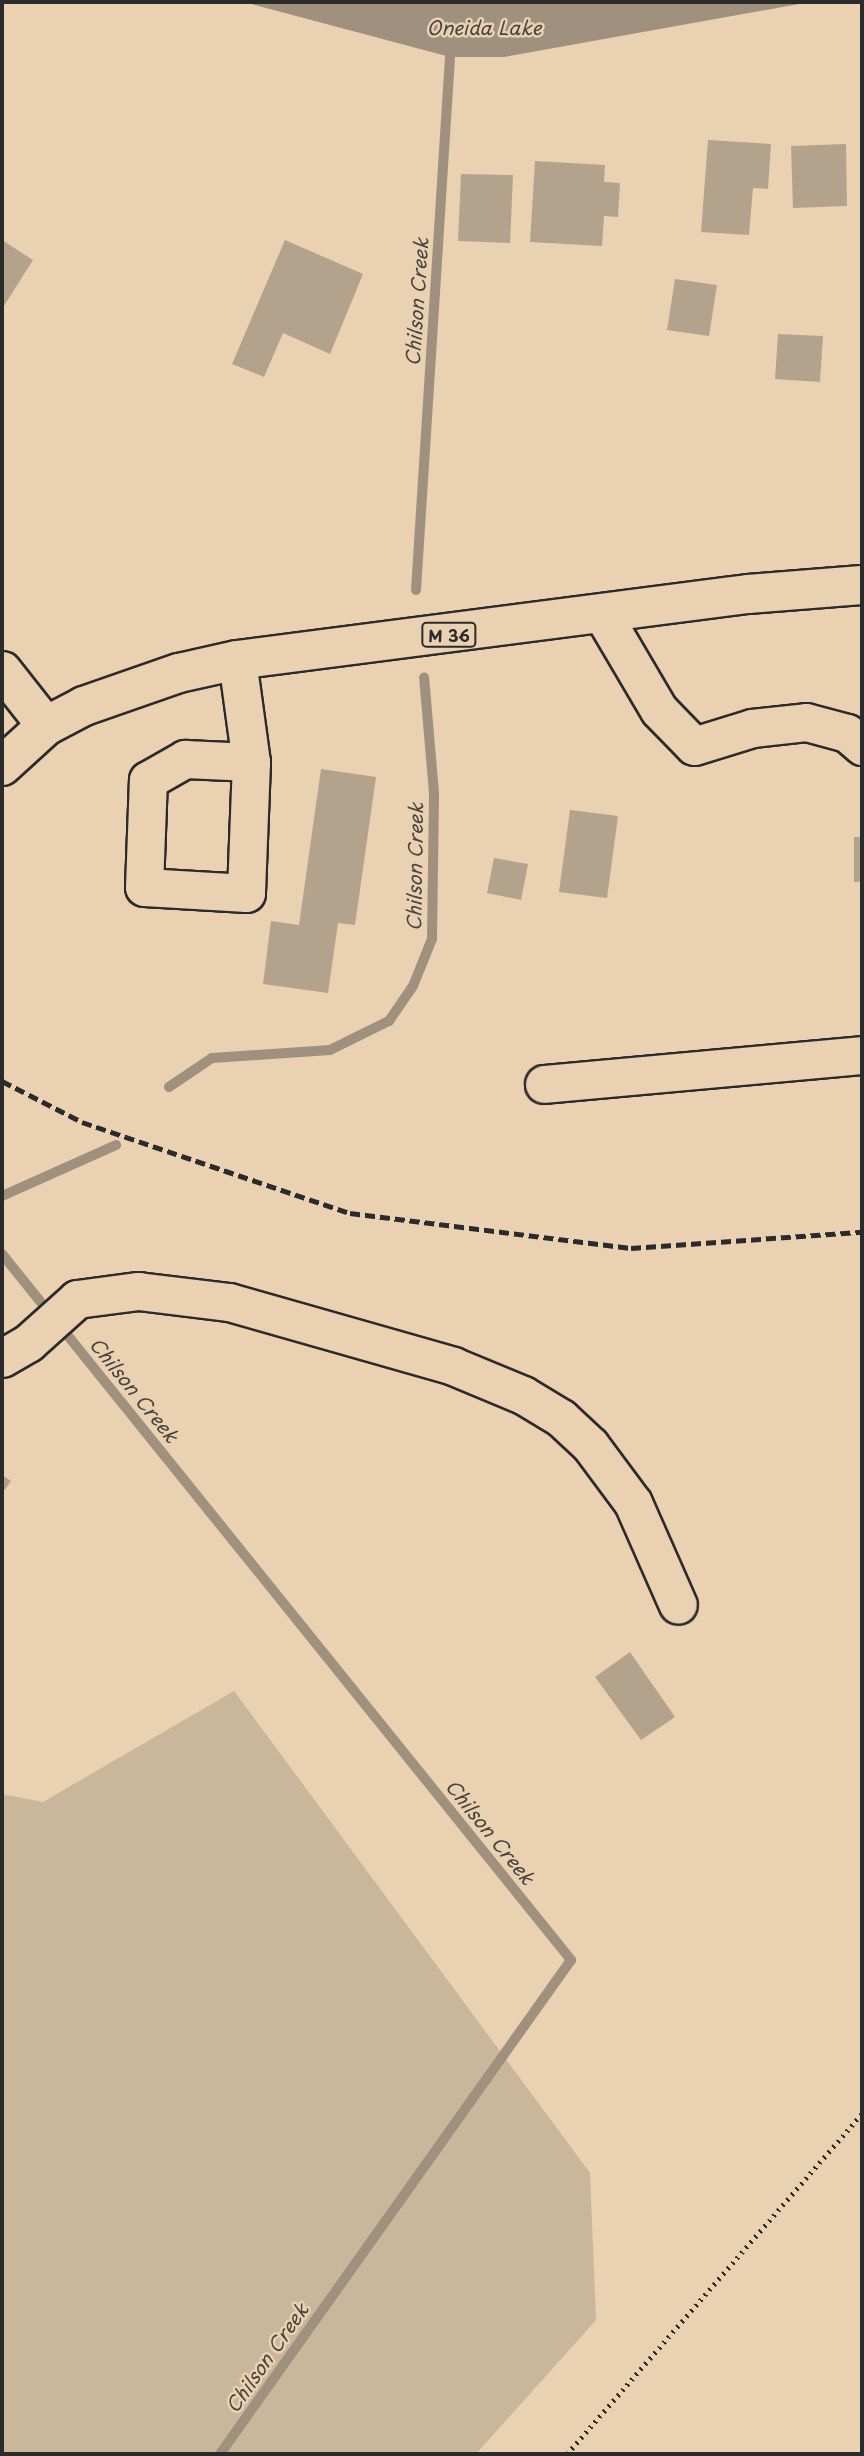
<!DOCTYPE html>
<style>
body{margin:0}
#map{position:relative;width:864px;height:2456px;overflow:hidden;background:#e9d1b1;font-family:"Playpen Sans",sans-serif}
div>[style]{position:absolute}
.green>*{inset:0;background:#cab69b}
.water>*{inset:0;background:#a0917e}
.stream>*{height:10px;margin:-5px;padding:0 5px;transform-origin:5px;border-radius:5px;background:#a0917e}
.building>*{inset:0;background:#b4a38c}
.path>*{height:4.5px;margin-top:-2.25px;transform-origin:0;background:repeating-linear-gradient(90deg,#2b2b2b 0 2px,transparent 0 7px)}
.roads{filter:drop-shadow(2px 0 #2b2b2b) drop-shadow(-2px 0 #2b2b2b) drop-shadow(0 2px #2b2b2b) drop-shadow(0 -2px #2b2b2b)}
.minor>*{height:37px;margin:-18.5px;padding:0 18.5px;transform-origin:18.5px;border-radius:18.5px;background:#e9d1b1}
.major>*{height:38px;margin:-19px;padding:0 19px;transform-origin:19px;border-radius:19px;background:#e9d1b1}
.rail>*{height:5px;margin-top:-2.5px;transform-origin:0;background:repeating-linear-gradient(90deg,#2b2b2b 0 10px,transparent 0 15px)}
span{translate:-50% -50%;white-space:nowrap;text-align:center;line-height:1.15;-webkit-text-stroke:5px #e9d1b1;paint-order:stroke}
.shield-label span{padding:2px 5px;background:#e9d1b1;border:2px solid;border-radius:5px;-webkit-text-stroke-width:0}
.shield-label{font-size:16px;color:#2b2b2b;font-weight:700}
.water-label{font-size:19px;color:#484440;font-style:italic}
.frame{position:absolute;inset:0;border:4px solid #2b2b2b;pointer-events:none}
</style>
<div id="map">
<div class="green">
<i style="clip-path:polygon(234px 1691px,590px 2173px,596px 2320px,476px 2454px,2px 2454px,2px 1794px,43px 1802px)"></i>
</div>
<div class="water">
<i style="clip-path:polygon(244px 2px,810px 2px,504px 57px,450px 57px)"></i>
</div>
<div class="stream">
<i style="left:416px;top:590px;width:534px;rotate:-86.35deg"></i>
<i style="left:169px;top:1087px;width:52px;rotate:-34deg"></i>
<i style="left:212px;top:1058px;width:118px;rotate:-3.9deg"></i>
<i style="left:330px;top:1050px;width:66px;rotate:-26.2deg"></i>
<i style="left:389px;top:1021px;width:42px;rotate:-55.6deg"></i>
<i style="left:413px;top:986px;width:51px;rotate:-68deg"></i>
<i style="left:432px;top:939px;width:146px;rotate:-89.2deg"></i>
<i style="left:434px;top:793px;width:116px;rotate:-94.9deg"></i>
<i style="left:2px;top:1196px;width:125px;rotate:-24.1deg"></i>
<i style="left:2px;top:1254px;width:907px;rotate:51.13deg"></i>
<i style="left:571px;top:1960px;width:606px;rotate:125.39deg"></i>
</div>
<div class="building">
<i style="clip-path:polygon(708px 140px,771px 144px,768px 189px,753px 188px,749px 235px,701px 232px)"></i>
<i style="clip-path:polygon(846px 144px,847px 206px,793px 208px,791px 146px)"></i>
<i style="clip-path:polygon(535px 161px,605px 165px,604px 182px,620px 183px,618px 217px,604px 216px,602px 246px,530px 242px)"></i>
<i style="clip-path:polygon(461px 174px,513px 175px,510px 243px,458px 241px)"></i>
<i style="clip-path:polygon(2px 240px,33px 260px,2px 309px)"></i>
<i style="clip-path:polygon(285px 240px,363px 274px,330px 354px,283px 333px,264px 377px,232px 364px)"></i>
<i style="clip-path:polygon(675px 279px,717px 285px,709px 336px,667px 330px)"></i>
<i style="clip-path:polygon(778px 334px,823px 336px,820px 382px,775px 379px)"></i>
<i style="clip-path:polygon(321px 769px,376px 777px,355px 925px,338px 923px,328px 993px,263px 984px,271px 921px,299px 925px)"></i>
<i style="clip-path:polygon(570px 810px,618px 816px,607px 898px,559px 892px)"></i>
<i style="clip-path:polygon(854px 837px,862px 837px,862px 882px,854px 882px)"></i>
<i style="clip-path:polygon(494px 858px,528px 864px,521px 900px,487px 893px)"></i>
<i style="clip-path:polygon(2px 1475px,11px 1481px,2px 1494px)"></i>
<i style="clip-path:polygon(630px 1652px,675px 1717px,641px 1740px,595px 1677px)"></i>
</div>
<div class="path">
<i style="left:567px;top:2454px;width:450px;rotate:-49.1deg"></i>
</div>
<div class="roads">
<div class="minor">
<i style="left:603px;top:615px;width:110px;rotate:59.5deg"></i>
<i style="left:659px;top:710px;width:50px;rotate:45.8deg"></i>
<i style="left:694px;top:746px;width:61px;rotate:-17.2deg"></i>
<i style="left:752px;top:728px;width:54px;rotate:-6.3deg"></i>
<i style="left:806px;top:722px;width:42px;rotate:15deg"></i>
<i style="left:847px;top:733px;width:20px;rotate:41deg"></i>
<i style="left:237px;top:660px;width:103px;rotate:82.2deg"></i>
<i style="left:251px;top:762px;width:131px;rotate:92.2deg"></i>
<i style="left:246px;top:893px;width:102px;rotate:-176.6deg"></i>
<i style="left:144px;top:887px;width:107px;rotate:-87.9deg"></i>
<i style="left:148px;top:780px;width:43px;rotate:-29.6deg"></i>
<i style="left:185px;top:759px;width:66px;rotate:2.6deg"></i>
<i style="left:2px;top:670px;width:71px;rotate:51.8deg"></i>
<i style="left:544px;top:1084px;width:319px;rotate:-5.2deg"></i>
<i style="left:2px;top:1358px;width:30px;rotate:-30deg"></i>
<i style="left:28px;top:1343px;width:66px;rotate:-41.9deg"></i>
<i style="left:77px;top:1299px;width:62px;rotate:-7.5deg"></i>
<i style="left:138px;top:1291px;width:92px;rotate:6.9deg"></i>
<i style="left:229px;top:1302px;width:233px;rotate:15.9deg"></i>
<i style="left:453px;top:1366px;width:76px;rotate:22.5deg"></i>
<i style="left:523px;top:1395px;width:44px;rotate:31.2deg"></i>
<i style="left:561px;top:1418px;width:40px;rotate:43deg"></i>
<i style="left:590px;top:1445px;width:72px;rotate:53.4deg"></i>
<i style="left:633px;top:1503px;width:111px;rotate:66.2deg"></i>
</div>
<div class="major">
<i style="left:2px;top:766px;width:59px;rotate:-42.3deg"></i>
<i style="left:46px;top:726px;width:43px;rotate:-27.8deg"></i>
<i style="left:84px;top:706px;width:101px;rotate:-19.2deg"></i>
<i style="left:179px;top:673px;width:59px;rotate:-12.6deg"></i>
<i style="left:237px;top:660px;width:515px;rotate:-7.36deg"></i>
<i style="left:748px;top:594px;width:114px;rotate:-4.5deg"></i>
</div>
</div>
<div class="rail">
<i style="left:2px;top:1081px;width:90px;rotate:27.1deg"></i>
<i style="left:82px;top:1122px;width:283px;rotate:18.8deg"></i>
<i style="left:350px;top:1213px;width:283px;rotate:7.1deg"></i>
<i style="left:631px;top:1248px;width:232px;rotate:-4deg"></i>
</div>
<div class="shield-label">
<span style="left:449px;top:635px">M 36</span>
</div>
<div class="water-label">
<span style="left:484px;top:28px">Oneida Lake</span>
<span style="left:417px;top:302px;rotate:-86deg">Chilson Creek</span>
<span style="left:415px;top:867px;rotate:-89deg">Chilson Creek</span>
<span style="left:134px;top:1390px;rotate:51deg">Chilson Creek</span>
<span style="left:490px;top:1832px;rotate:51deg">Chilson Creek</span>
<span style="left:267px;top:2358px;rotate:-55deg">Chilson Creek</span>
</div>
<div class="frame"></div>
</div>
